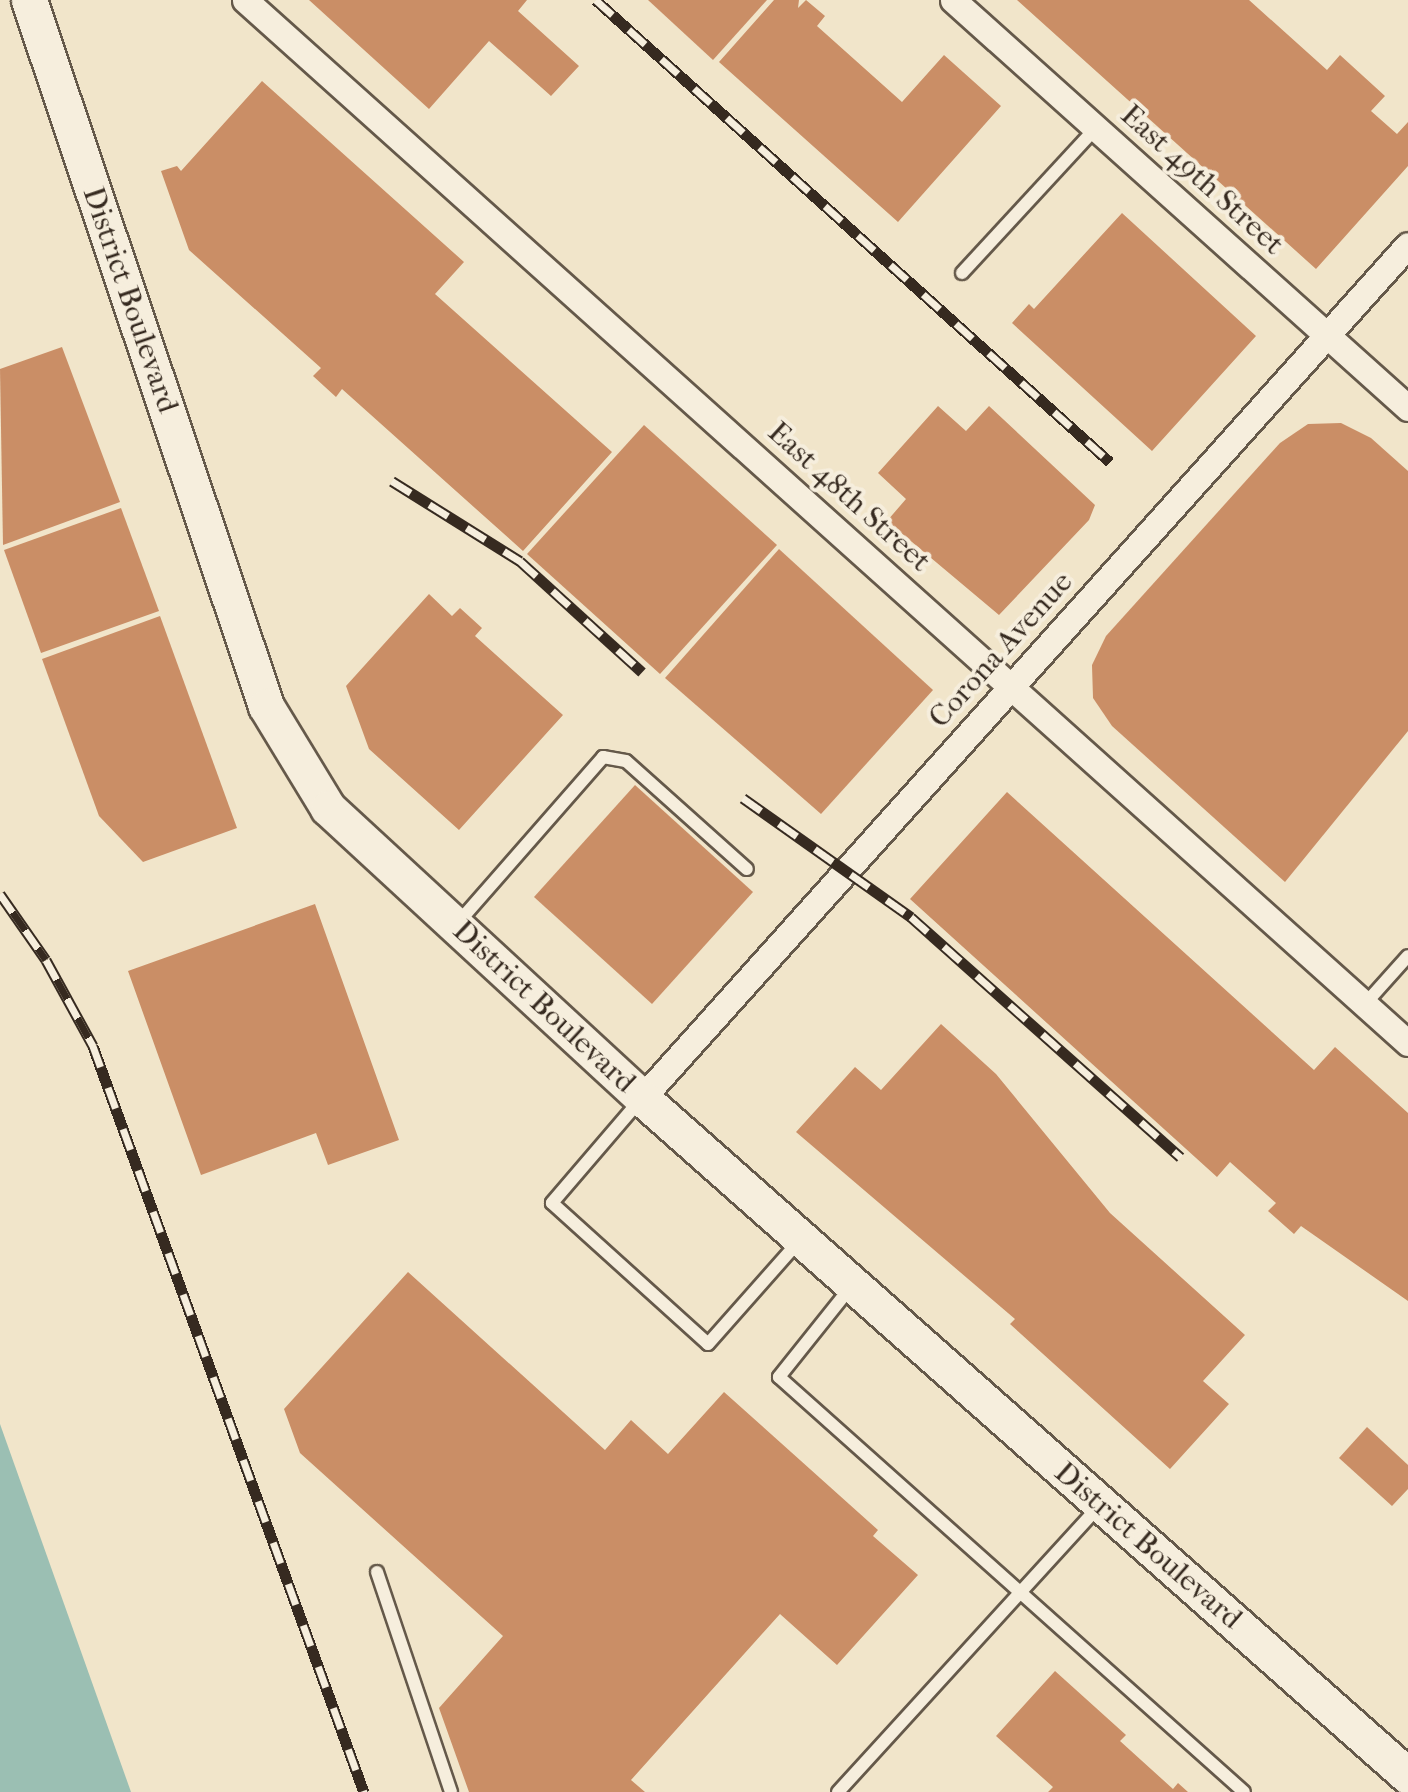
<!DOCTYPE html>
<style>
body{margin:0}
#map{position:relative;width:1408px;height:1792px;overflow:hidden;background:#f1e5ca;font-family:"IM FELL French Canon",serif}
div>[style]{position:absolute}
.water>*{inset:0;background:#9bbfb3}
.building>*{inset:0;background:#ca8e66}
.roads{filter:drop-shadow(2px 0 #65594a) drop-shadow(-2px 0 #65594a) drop-shadow(0 2px #65594a) drop-shadow(0 -2px #65594a)}
.lane>*{height:12px;margin:-6px;padding:0 6px;transform-origin:6px;border-radius:6px;background:#f6eedd}
.street>*{height:25px;margin:-12.5px;padding:0 12.5px;transform-origin:12.5px;border-radius:12.5px;background:#f6eedd}
.secondary>*{height:35px;margin:-17.5px;padding:0 17.5px;transform-origin:17.5px;border-radius:17.5px;background:#f6eedd}
.rail>*{height:11px;margin-top:-5.5px;transform-origin:0;background:repeating-linear-gradient(90deg,#f6eedd 0 22px,#362a20 0 44px);box-sizing:border-box;border-block:2px solid #362a20}
span{translate:-50% -50%;white-space:nowrap;text-align:center;line-height:1.15;-webkit-text-stroke:8px #f6eedd;paint-order:stroke}
.street-label{font-size:30px;color:#362a20}
</style>
<div id="map">
<div class="water">
<i style="clip-path:polygon(0 1424px,131px 1792px,0 1792px)"></i>
</div>
<div class="building">
<i style="clip-path:polygon(309px 0,527px 0,518px 11px,579px 66px,551px 96px,489px 41px,429px 109px)"></i>
<i style="clip-path:polygon(648px 0,767px 0,713px 60px)"></i>
<i style="clip-path:polygon(774px 0,799px 0,798px 8px,806px 0,825px 16px,817px 26px,902px 102px,944px 55px,1001px 106px,898px 222px,719px 62px)"></i>
<i style="clip-path:polygon(1017px 0,1249px 0,1327px 70px,1340px 55px,1385px 96px,1371px 111px,1397px 134px,1408px 122px,1408px 166px,1316px 269px)"></i>
<i style="clip-path:polygon(262px 81px,464px 262px,435px 294px,612px 452px,523px 551px,342px 389px,336px 397px,313px 376px,321px 368px,189px 250px,161px 171px,177px 166px,181px 171px)"></i>
<i style="clip-path:polygon(1122px 213px,1256px 336px,1152px 451px,1012px 323px,1029px 304px,1034px 309px)"></i>
<i style="clip-path:polygon(62px 347px,120px 502px,3px 545px,0 369px)"></i>
<i style="clip-path:polygon(938px 406px,966px 431px,989px 406px,1095px 505px,1089px 520px,999px 615px,887px 521px,906px 499px,878px 473px)"></i>
<i style="clip-path:polygon(1341px 423px,1371px 438px,1408px 471px,1408px 731px,1285px 882px,1112px 726px,1093px 698px,1092px 665px,1106px 636px,1280px 443px,1308px 424px)"></i>
<i style="clip-path:polygon(644px 425px,777px 545px,660px 674px,527px 554px)"></i>
<i style="clip-path:polygon(121px 508px,159px 611px,41px 653px,4px 550px)"></i>
<i style="clip-path:polygon(779px 549px,933px 690px,821px 814px,665px 678px)"></i>
<i style="clip-path:polygon(429px 594px,452px 616px,460px 608px,482px 628px,475px 636px,563px 715px,459px 830px,369px 749px,346px 686px)"></i>
<i style="clip-path:polygon(160px 616px,237px 828px,143px 862px,99px 816px,42px 659px)"></i>
<i style="clip-path:polygon(635px 785px,753px 892px,652px 1004px,534px 897px)"></i>
<i style="clip-path:polygon(1007px 792px,1314px 1070px,1335px 1047px,1408px 1113px,1408px 1301px,1301px 1226px,1294px 1234px,1268px 1211px,1276px 1203px,1230px 1162px,1217px 1177px,910px 899px)"></i>
<i style="clip-path:polygon(315px 904px,399px 1140px,328px 1165px,316px 1133px,201px 1175px,128px 971px)"></i>
<i style="clip-path:polygon(941px 1024px,996px 1074px,1110px 1213px,1245px 1335px,1203px 1381px,1229px 1404px,1170px 1469px,1010px 1324px,1015px 1319px,796px 1132px,855px 1067px,881px 1090px)"></i>
<i style="clip-path:polygon(408px 1272px,605px 1450px,631px 1420px,668px 1454px,724px 1392px,878px 1530px,873px 1536px,918px 1575px,837px 1665px,780px 1614px,631px 1780px,645px 1792px,469px 1792px,439px 1708px,503px 1636px,300px 1453px,284px 1409px)"></i>
<i style="clip-path:polygon(1367px 1427px,1408px 1465px,1408px 1489px,1392px 1506px,1339px 1458px)"></i>
<i style="clip-path:polygon(1055px 1671px,1126px 1735px,1120px 1741px,1173px 1789px,1178px 1783px,1188px 1792px,1048px 1792px,1053px 1787px,996px 1736px)"></i>
</div>
<div class="roads">
<div class="lane">
<i style="left:962px;top:273px;width:197px;rotate:-47.3deg"></i>
<i style="left:457px;top:924px;width:222px;rotate:-48.8deg"></i>
<i style="left:603px;top:757px;width:23px;rotate:10deg"></i>
<i style="left:626px;top:761px;width:162px;rotate:41.8deg"></i>
<i style="left:1365px;top:1004px;width:64px;rotate:-48.1deg"></i>
<i style="left:641px;top:1099px;width:137px;rotate:130.6deg"></i>
<i style="left:552px;top:1203px;width:210px;rotate:42.1deg"></i>
<i style="left:708px;top:1344px;width:139px;rotate:-48.5deg"></i>
<i style="left:850px;top:1288px;width:114px;rotate:128.6deg"></i>
<i style="left:779px;top:1377px;width:623px;rotate:41.75deg"></i>
<i style="left:377px;top:1572px;width:232px;rotate:71.4deg"></i>
<i style="left:838px;top:1792px;width:387px;rotate:-47.6deg"></i>
</div>
<div class="street">
<i style="left:245px;top:0;width:1562px;rotate:41.89deg"></i>
<i style="left:953px;top:0;width:611px;rotate:41.88deg"></i>
<i style="left:642px;top:1098px;width:1146px;rotate:-48.08deg"></i>
</div>
<div class="secondary">
<i style="left:29px;top:0;width:745px;rotate:71.44deg"></i>
<i style="left:266px;top:706px;width:119px;rotate:58.7deg"></i>
<i style="left:328px;top:808px;width:427px;rotate:42.7deg"></i>
<i style="left:642px;top:1098px;width:1023px;rotate:41.51deg"></i>
</div>
</div>
<div class="rail">
<i style="left:596px;top:0;width:691px;rotate:41.95deg"></i>
<i style="left:392px;top:481px;width:151px;rotate:32deg"></i>
<i style="left:520px;top:561px;width:165px;rotate:42.3deg"></i>
<i style="left:743px;top:798px;width:206px;rotate:35.3deg"></i>
<i style="left:911px;top:917px;width:361px;rotate:41.7deg"></i>
<i style="left:0;top:894px;width:80px;rotate:55.1deg"></i>
<i style="left:46px;top:960px;width:98px;rotate:61.3deg"></i>
<i style="left:93px;top:1046px;width:794px;rotate:70.04deg"></i>
</div>
<div class="street-label">
<span style="left:1202px;top:180px;rotate:42deg">East 49th Street</span>
<span style="left:130px;top:300px;rotate:71deg">District Boulevard</span>
<span style="left:849px;top:497px;rotate:42deg">East 48th Street</span>
<span style="left:1001px;top:650px;rotate:-48deg">Corona Avenue</span>
<span style="left:544px;top:1007px;rotate:43deg">District Boulevard</span>
<span style="left:1148px;top:1546px;rotate:41deg">District Boulevard</span>
</div>
</div>
